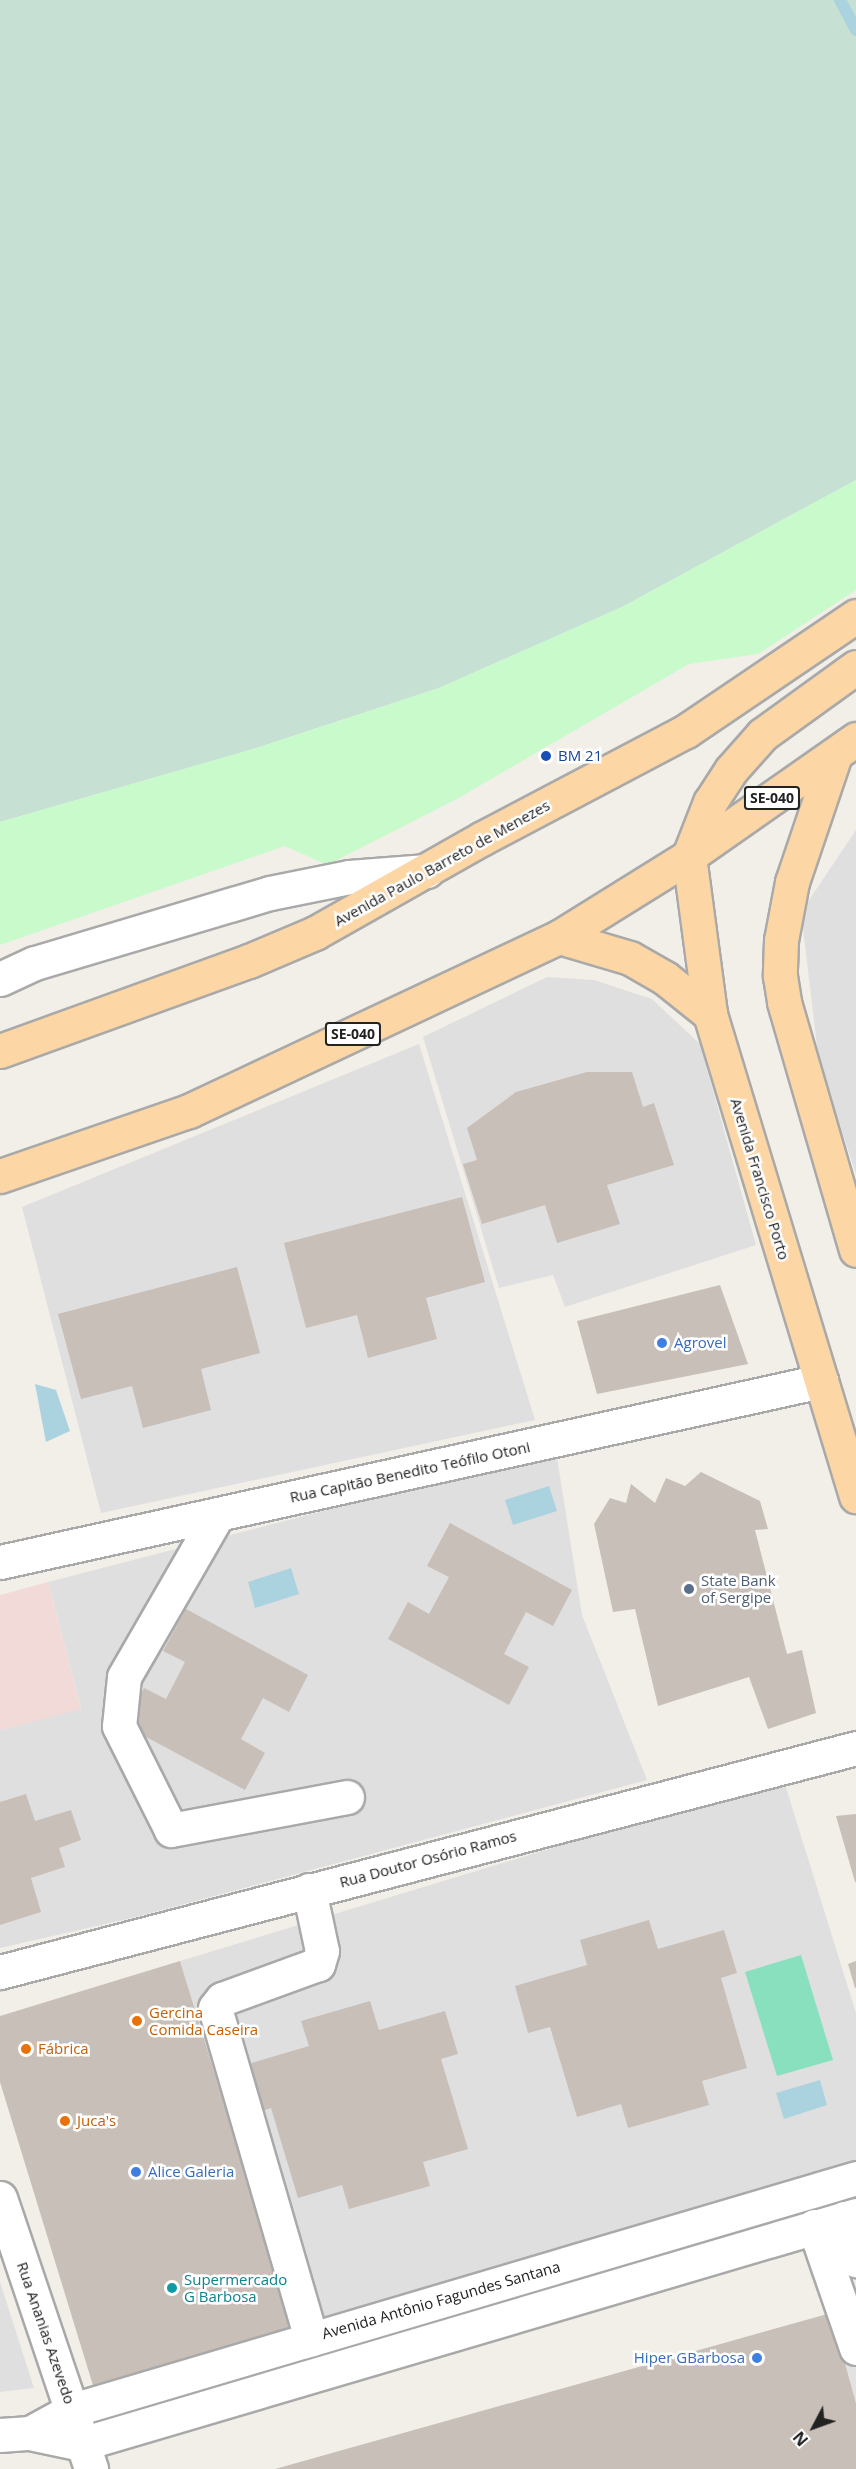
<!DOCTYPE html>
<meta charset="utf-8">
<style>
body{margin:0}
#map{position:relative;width:856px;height:2469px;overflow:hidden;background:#f2efe9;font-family:"Open Sans",sans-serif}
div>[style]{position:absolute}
.residential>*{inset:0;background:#e0dfdf}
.commercial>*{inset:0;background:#f2dad9}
.wetland>*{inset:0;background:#c6e0d4}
.park>*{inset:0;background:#c8facc}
.pitch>*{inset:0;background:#88e0be}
.parking>*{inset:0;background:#e2e2e2}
.water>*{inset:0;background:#aad3df}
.stream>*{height:12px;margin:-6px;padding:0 6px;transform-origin:6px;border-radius:6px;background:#aad3df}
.building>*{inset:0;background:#c7bfb8}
.roads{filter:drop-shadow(2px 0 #a9a9a9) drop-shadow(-2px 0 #a9a9a9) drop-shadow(0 2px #a9a9a9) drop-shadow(0 -2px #a9a9a9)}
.minor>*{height:33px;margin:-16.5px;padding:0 16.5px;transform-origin:16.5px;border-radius:16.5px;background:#fff}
.major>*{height:33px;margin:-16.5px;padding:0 16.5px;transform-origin:16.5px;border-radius:16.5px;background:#fcd6a4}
.dots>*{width:16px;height:16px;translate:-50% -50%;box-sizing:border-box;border:3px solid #fff;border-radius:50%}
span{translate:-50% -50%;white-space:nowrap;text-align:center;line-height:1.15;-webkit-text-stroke:5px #fff;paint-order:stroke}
.shield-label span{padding:2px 4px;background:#fff;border:2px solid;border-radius:4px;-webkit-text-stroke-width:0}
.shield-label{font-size:14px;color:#222;font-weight:700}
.transit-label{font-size:15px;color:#164399}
.left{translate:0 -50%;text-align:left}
.street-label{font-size:15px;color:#222}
.shop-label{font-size:15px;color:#366cbe}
.right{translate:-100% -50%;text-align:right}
.service-label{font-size:15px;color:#4e5e75}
.food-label{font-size:15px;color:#c56008}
.culture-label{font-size:15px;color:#0d838f}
.north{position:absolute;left:784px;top:2397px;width:60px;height:60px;-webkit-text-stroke:4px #fff;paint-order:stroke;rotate:229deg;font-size:16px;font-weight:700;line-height:24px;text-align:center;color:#222}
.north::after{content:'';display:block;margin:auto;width:21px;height:27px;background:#222;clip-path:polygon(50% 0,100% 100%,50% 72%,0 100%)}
</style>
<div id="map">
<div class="residential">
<i style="clip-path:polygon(856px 830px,856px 1174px,819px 1062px,801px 912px)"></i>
<i style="clip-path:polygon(547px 977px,594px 980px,652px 999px,700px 1044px,756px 1245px,565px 1307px,553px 1275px,499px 1288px,423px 1037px)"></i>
<i style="clip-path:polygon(419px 1044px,535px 1420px,101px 1513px,22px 1207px)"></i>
<i style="clip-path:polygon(556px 1451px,582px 1615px,647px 1780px,136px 1917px,0 1948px,0 1730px,81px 1708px,48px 1582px)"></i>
<i style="clip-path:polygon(783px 1778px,856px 2013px,856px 2161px,294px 2331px,180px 1961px)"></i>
<i style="clip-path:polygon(0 2282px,34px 2388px,0 2392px)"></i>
</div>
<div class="commercial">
<i style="clip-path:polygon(48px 1582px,81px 1709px,0 1730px,0 1595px)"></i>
</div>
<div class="wetland">
<i style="clip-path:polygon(0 0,856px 0,856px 480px,622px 607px,439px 688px,250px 750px,0 822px)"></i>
</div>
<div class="park">
<i style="clip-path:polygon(856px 480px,856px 590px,758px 654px,689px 664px,455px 800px,327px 865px,285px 846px,0 945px,0 822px,250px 750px,439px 688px,622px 607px)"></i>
</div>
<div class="pitch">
<i style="clip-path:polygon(801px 1955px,833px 2060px,777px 2076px,745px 1972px)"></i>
</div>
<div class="parking">
<i style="clip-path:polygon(856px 2309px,856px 2403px,831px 2313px)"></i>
</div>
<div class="water">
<i style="clip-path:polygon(35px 1384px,56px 1390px,70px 1431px,46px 1442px)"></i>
<i style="clip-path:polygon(549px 1486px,557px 1511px,513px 1525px,505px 1500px)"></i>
<i style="clip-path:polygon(291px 1568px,299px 1594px,255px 1608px,248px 1582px)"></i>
<i style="clip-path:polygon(820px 2080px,827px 2105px,784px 2119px,776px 2093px)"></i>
</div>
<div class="stream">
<i style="left:840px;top:0;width:34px;rotate:62deg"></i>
</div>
<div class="building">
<i style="clip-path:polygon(587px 1072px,632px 1072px,643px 1107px,654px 1103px,674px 1165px,607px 1185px,620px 1224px,557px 1243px,545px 1205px,482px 1224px,463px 1164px,477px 1160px,467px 1128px,516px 1092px)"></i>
<i style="clip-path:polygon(462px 1197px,485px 1282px,426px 1298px,437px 1339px,368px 1358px,357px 1315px,306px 1328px,284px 1243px)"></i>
<i style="clip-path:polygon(237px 1267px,260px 1353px,201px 1369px,211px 1410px,143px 1428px,132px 1386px,81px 1399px,58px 1314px)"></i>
<i style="clip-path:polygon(720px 1285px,748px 1364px,597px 1394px,577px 1321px)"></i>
<i style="clip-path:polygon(701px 1472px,760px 1501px,768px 1529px,755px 1530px,787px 1654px,802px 1650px,816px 1713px,768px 1729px,749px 1677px,658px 1706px,635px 1609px,613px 1612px,594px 1524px,610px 1498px,626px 1503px,631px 1484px,655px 1503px,666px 1478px,685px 1486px)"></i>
<i style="clip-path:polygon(450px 1523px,572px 1590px,553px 1626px,526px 1612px,504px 1654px,529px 1667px,509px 1705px,388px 1639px,408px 1602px,429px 1614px,449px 1577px,427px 1566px)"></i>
<i style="clip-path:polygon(186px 1609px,308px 1675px,289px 1712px,263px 1698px,241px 1739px,265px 1753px,245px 1790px,124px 1725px,144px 1688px,166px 1699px,185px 1662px,163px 1651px)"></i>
<i style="clip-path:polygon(26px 1794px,35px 1821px,71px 1810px,81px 1840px,59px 1848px,65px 1867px,31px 1878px,41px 1912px,0 1925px,0 1802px)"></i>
<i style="clip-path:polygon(856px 1814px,856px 1882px,855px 1882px,836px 1816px)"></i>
<i style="clip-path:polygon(649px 1920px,658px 1949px,724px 1930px,737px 1973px,721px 1978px,747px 2068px,702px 2081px,709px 2105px,628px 2128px,621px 2104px,577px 2117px,550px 2027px,528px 2033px,515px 1986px,587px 1965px,580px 1940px)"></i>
<i style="clip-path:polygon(180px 1961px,294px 2331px,95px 2392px,0 2082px,0 2016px)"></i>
<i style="clip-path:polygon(856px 1961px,856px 1988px,855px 1988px,848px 1964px)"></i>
<i style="clip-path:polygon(370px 2001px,379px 2030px,445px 2011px,458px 2054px,441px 2059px,468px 2149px,423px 2162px,430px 2186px,349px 2209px,342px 2185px,298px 2198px,271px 2108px,249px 2115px,235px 2068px,309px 2046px,301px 2021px)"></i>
<i style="clip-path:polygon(831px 2313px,856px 2403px,856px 2469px,275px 2469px)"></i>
</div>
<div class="roads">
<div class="minor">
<i style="left:0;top:979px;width:38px;rotate:-25deg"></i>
<i style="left:35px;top:963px;width:245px;rotate:-16.6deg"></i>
<i style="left:270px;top:893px;width:81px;rotate:-11.4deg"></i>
<i style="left:349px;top:877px;width:78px;rotate:-4.4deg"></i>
<i style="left:218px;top:1514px;width:188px;rotate:120deg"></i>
<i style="left:124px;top:1677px;width:49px;rotate:95.8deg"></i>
<i style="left:119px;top:1726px;width:116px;rotate:63.4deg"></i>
<i style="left:171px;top:1830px;width:179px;rotate:-10.6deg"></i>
<i style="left:0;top:1562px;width:841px;rotate:-12.43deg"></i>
<i style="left:309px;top:1890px;width:62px;rotate:78deg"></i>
<i style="left:322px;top:1951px;width:14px;rotate:107deg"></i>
<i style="left:318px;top:1964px;width:102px;rotate:160deg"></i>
<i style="left:222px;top:1999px;width:11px;rotate:128deg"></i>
<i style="left:215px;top:2008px;width:345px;rotate:73.8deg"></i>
<i style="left:0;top:1972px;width:885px;rotate:-14.66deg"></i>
<i style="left:0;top:2198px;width:286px;rotate:71.4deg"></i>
<i style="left:844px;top:2218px;width:44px;rotate:74.1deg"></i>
<i style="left:814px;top:2226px;width:129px;rotate:71deg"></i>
<i style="left:30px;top:2433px;width:48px;rotate:-28.7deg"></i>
<i style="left:72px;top:2410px;width:818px;rotate:-16.48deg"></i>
<i style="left:0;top:2435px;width:30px;rotate:-4deg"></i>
<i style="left:30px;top:2433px;width:52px;rotate:12.2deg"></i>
<i style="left:81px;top:2444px;width:808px;rotate:-16.46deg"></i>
</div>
<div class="major">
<i style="left:856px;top:667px;width:115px;rotate:144.2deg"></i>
<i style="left:763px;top:734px;width:48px;rotate:131.6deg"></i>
<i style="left:731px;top:770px;width:38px;rotate:123deg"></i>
<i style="left:710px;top:802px;width:58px;rotate:111.3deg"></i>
<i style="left:689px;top:856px;width:159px;rotate:82.4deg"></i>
<i style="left:710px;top:1014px;width:504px;rotate:73.15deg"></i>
<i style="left:835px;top:755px;width:134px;rotate:108.7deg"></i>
<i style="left:792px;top:882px;width:59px;rotate:100.7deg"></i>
<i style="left:781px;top:940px;width:36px;rotate:92deg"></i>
<i style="left:780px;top:976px;width:26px;rotate:81deg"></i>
<i style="left:784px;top:1002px;width:258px;rotate:73.8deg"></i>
<i style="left:559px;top:937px;width:74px;rotate:16.5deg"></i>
<i style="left:630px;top:958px;width:40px;rotate:29.7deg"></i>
<i style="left:665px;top:978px;width:58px;rotate:38.7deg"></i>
<i style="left:0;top:1051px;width:265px;rotate:-19.9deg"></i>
<i style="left:249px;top:961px;width:72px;rotate:-23deg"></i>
<i style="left:315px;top:933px;width:193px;rotate:-29.5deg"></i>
<i style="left:483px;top:838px;width:229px;rotate:-27.8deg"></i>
<i style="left:686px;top:731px;width:205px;rotate:-34.1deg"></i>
<i style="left:0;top:1176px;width:200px;rotate:-19deg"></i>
<i style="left:189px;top:1111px;width:409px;rotate:-25.2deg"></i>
<i style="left:559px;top:937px;width:153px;rotate:-31.9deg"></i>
<i style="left:689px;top:856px;width:204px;rotate:-35deg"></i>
</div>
</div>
<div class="dots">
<i style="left:546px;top:756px;background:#1a4fb4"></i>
<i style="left:662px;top:1343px;background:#3f7fe0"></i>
<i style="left:689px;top:1589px;background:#5c6f8a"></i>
<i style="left:137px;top:2021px;background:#e8710a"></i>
<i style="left:26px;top:2049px;background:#e8710a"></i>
<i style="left:65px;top:2121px;background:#e8710a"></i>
<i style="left:136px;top:2172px;background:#3f7fe0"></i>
<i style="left:172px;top:2288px;background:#0f9aa8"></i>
<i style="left:757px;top:2358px;background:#3f7fe0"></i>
</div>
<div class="shield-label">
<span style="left:772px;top:798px">SE-040</span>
<span style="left:353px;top:1034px">SE-040</span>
</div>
<div class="transit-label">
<span class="left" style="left:558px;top:756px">BM 21</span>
</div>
<div class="street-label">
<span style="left:442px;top:863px;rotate:-29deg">Avenida Paulo Barreto de Menezes</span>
<span style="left:760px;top:1179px;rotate:73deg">Avenida Francisco Porto</span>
<span style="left:410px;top:1472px;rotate:-12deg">Rua Capitão Benedito Teófilo Otoni</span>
<span style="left:428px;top:1859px;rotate:-15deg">Rua Doutor Osório Ramos</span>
<span style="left:441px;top:2300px;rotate:-16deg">Avenida Antônio Fagundes Santana</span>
<span style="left:46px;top:2333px;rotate:71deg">Rua Ananias Azevedo</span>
</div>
<div class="shop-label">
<span class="left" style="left:674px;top:1343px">Agrovel</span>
<span class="left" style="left:148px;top:2172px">Alice Galeria</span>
<span class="right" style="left:745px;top:2358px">Hiper GBarbosa</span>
</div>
<div class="service-label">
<span class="left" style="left:701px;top:1589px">State Bank<br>of Sergipe</span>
</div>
<div class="food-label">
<span class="left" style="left:149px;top:2021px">Gercina<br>Comida Caseira</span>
<span class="left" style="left:38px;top:2049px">Fábrica</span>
<span class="left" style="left:77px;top:2121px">Juca's</span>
</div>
<div class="culture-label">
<span class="left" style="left:184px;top:2288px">Supermercado<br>G Barbosa</span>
</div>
<div class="north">N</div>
</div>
